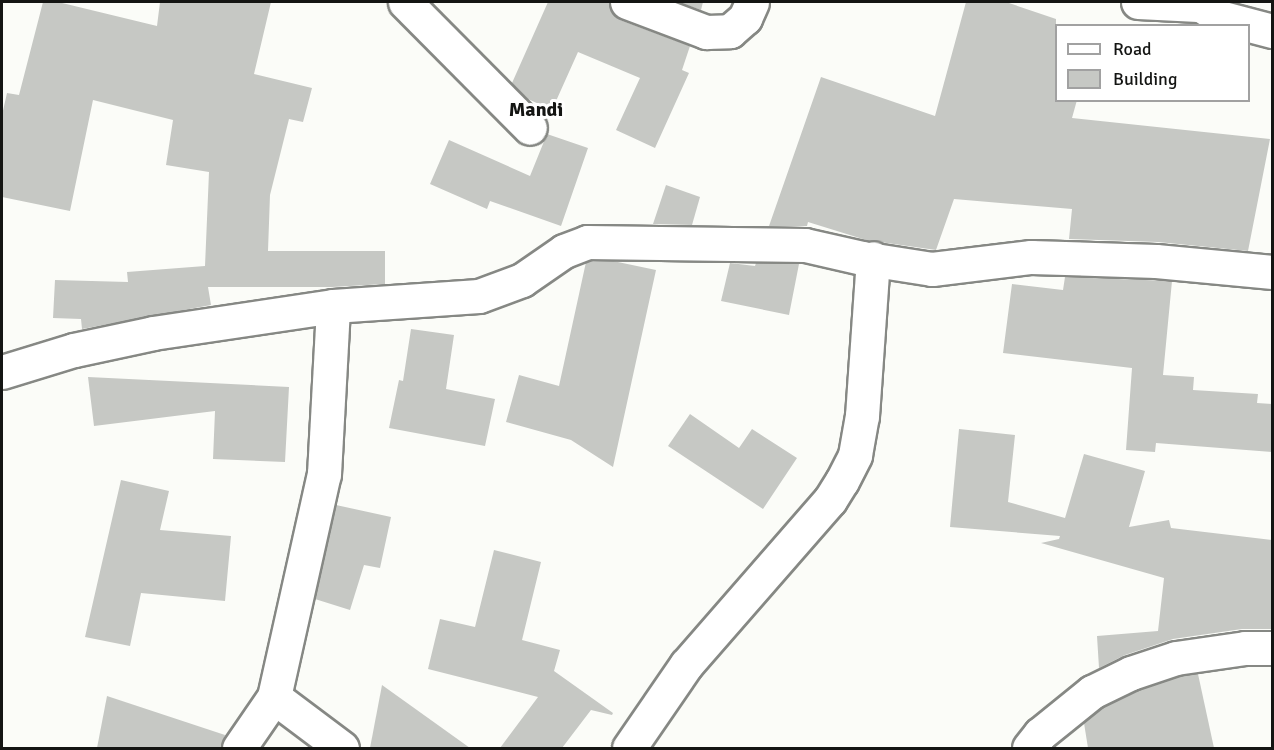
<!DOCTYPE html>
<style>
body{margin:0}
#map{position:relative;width:1274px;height:750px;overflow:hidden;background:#fbfcf8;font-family:Signika,sans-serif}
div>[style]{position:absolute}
.building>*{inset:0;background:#c6c8c4}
.roads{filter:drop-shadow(2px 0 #868884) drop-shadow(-2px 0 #868884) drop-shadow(0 2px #868884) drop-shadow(0 -2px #868884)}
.street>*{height:33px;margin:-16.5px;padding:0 16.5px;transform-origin:16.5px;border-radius:16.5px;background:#fff}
span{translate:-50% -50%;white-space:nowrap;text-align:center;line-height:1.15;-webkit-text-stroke:6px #fff;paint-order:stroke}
.quarter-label{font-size:20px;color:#141513;font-weight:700}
.frame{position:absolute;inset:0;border:3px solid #141513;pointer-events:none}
.legend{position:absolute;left:1055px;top:24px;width:195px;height:78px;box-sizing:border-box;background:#fff;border:2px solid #a1a1a1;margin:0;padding:8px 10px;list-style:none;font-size:18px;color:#141513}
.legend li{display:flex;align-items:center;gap:12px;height:30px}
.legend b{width:30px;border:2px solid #a1a1a1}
</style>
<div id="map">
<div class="building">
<i style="clip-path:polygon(43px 2px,58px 2px,157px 26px,160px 2px,271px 2px,254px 74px,312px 88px,303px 122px,289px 119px,270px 195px,268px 251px,385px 251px,385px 284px,332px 287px,208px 287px,211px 305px,82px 329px,81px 319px,53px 318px,55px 280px,128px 282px,127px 272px,205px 266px,209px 172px,166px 165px,173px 120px,93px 100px,70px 211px,2px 197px,2px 115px,7px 93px,19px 95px)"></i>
<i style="clip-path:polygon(548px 2px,609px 2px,612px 13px,620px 20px,690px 46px,682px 70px,689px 73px,655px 148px,616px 130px,640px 78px,578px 52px,552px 110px,528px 99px,512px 83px)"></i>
<i style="clip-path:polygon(678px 2px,703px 2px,701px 10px)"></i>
<i style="clip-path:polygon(966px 2px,1006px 2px,1056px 19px,1056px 100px,1077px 100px,1072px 118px,1270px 139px,1248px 251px,1158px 242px,1069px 239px,1072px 209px,954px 199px,936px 250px,866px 240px,808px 222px,807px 226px,769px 226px,821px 77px,935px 116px)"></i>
<i style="clip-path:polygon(547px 134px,588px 148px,561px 226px,490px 201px,487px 209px,430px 184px,449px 140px,530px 176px)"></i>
<i style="clip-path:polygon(666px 185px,700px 197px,692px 225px,653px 224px)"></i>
<i style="clip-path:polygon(590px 261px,613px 261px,656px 270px,613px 467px,571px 440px,506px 422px,519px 375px,559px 386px,586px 262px)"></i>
<i style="clip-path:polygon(730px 263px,755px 266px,756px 263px,799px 264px,789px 315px,721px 301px)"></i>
<i style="clip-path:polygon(1065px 277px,1172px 281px,1163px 375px,1194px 377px,1193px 390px,1258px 394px,1257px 403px,1272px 404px,1272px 452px,1156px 443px,1155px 452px,1126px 450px,1132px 368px,1003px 353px,1012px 284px,1063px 290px)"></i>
<i style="clip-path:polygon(411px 329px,454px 335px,446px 389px,495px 399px,485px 446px,389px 428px,399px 380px,403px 381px)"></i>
<i style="clip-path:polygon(88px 377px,289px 387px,285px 462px,213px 459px,215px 411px,94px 426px)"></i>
<i style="clip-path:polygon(690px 414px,739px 448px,752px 429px,797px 458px,763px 509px,668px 446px)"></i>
<i style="clip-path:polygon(959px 429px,1015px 435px,1008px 502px,1065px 518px,1084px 454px,1145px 471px,1129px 527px,1169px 520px,1171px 528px,1272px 540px,1272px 629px,1242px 629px,1173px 639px,1125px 655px,1099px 668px,1097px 636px,1158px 631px,1164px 578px,1041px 543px,1059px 539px,1060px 536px,950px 527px)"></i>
<i style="clip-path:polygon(121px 480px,169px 491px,160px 530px,231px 536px,225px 601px,141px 593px,130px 646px,85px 637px)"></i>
<i style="clip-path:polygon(336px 505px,391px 517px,380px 568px,364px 565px,350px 610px,315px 599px)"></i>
<i style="clip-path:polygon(494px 550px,541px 562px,522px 640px,560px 650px,554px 671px,613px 713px,612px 715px,591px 710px,562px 748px,500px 748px,538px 697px,428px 669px,440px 619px,475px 627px)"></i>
<i style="clip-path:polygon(1198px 674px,1214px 748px,1088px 748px,1084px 723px,1102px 708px,1138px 690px,1180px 676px)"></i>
<i style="clip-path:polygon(382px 685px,470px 748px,370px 748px)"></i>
<i style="clip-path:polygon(107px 696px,225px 735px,221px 748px,97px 748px)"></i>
</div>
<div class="roads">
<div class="street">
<i style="left:405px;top:2px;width:177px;rotate:45.2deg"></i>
<i style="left:627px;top:2px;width:85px;rotate:20.8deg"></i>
<i style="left:706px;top:32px;width:24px;rotate:-2deg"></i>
<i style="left:730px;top:31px;width:20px;rotate:-41deg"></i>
<i style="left:745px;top:18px;width:17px;rotate:-66deg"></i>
<i style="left:1138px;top:2px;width:60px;rotate:2.9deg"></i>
<i style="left:1196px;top:2px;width:27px;rotate:33deg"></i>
<i style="left:1219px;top:17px;width:55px;rotate:14.8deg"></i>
<i style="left:2px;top:372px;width:75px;rotate:-17deg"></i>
<i style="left:74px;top:350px;width:81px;rotate:-12.1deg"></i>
<i style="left:153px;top:333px;width:182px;rotate:-8.5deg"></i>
<i style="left:333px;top:306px;width:146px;rotate:-3.9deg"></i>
<i style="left:479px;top:296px;width:46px;rotate:-20.4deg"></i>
<i style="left:522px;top:280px;width:51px;rotate:-34.6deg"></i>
<i style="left:564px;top:251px;width:25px;rotate:-21deg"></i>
<i style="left:587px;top:242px;width:218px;rotate:0.8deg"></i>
<i style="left:805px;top:245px;width:58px;rotate:12.8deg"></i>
<i style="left:862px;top:258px;width:71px;rotate:8.9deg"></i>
<i style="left:932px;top:269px;width:100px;rotate:-6.9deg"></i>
<i style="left:1031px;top:257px;width:125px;rotate:1.8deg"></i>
<i style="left:1156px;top:261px;width:117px;rotate:5.4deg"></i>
<i style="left:274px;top:697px;width:85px;rotate:36.9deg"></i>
<i style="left:239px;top:748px;width:62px;rotate:-55.5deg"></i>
<i style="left:274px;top:697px;width:229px;rotate:-77.4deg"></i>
<i style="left:324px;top:474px;width:168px;rotate:-86.9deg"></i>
<i style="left:629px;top:748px;width:101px;rotate:-55.5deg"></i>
<i style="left:686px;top:665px;width:219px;rotate:-48.9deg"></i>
<i style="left:830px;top:500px;width:22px;rotate:-58deg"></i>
<i style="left:842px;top:481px;width:29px;rotate:-63deg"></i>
<i style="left:855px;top:455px;width:40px;rotate:-80deg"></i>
<i style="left:862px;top:416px;width:158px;rotate:-86deg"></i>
<i style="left:1029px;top:748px;width:18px;rotate:-52deg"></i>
<i style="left:1040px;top:734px;width:67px;rotate:-38.9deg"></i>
<i style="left:1092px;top:692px;width:43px;rotate:-26deg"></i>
<i style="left:1131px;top:673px;width:47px;rotate:-18.4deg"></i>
<i style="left:1176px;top:658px;width:70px;rotate:-8.2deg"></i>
<i style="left:1245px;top:648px;width:27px"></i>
</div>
</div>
<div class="quarter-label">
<span style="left:536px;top:109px">Mandi</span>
</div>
<div class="frame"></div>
<ul class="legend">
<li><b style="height:8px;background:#fff"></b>Road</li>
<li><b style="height:16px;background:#c6c8c4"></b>Building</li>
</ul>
</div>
